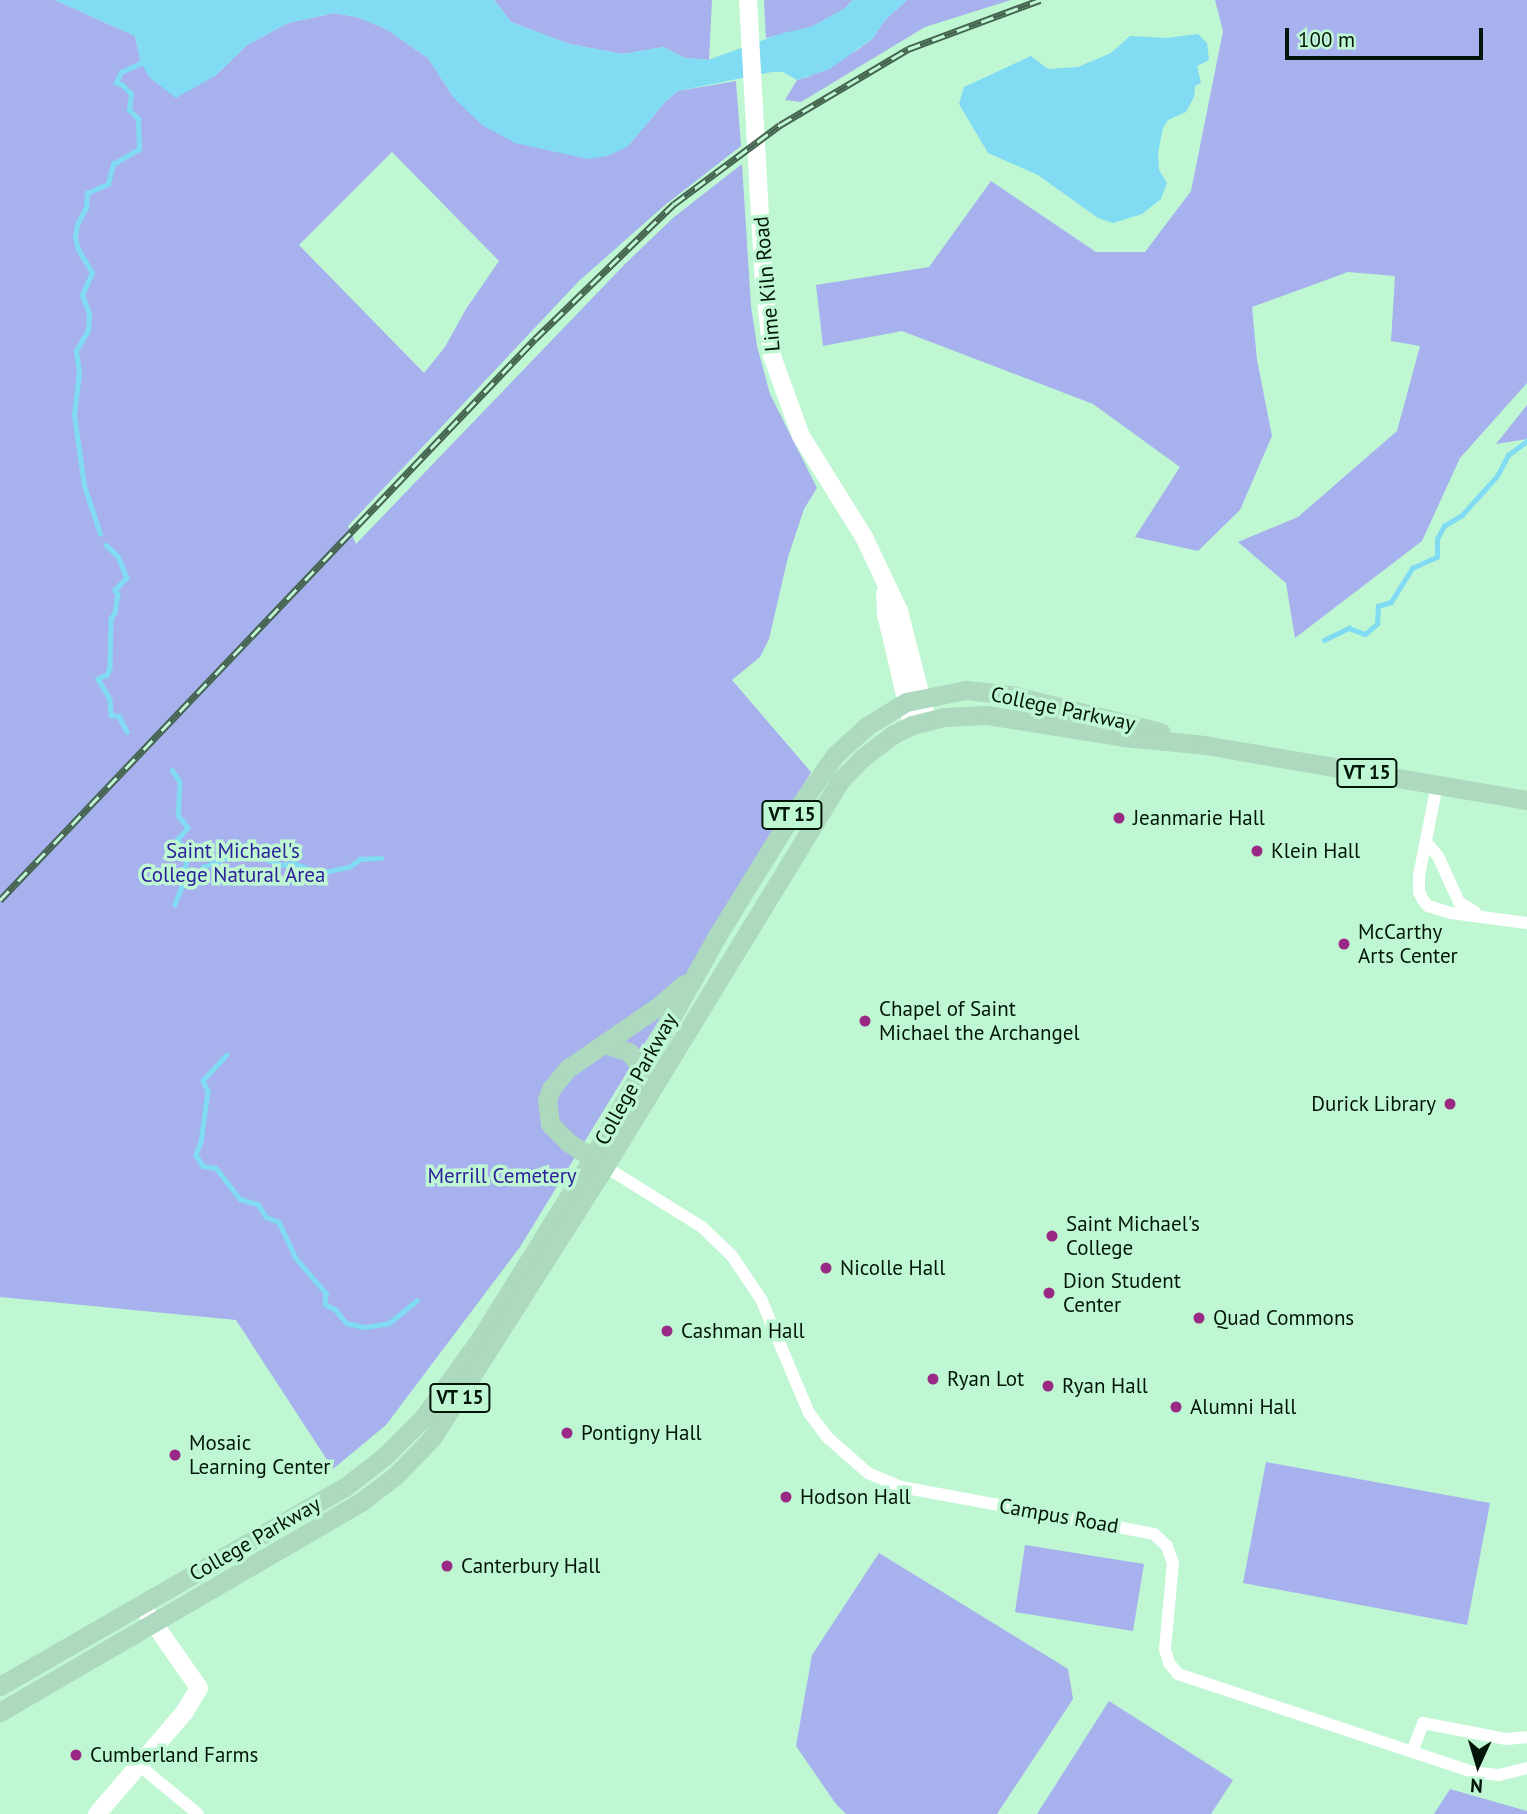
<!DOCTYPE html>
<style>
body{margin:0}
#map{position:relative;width:1527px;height:1814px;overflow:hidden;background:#bff7d3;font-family:"PT Sans",sans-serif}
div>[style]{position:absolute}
.green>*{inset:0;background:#a6b1ee}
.water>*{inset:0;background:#80dbf3}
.stream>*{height:4.5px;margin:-2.25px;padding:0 2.25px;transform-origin:2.25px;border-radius:2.25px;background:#80dbf3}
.street>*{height:12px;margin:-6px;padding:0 6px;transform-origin:6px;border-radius:6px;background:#fff}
.secondary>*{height:18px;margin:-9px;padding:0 9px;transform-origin:9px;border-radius:9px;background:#fff}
.primary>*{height:19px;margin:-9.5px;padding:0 9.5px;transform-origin:9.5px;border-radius:9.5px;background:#add9be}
.rail>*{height:7px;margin-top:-3.5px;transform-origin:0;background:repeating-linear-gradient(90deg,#bff7d3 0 13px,#44644f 0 26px);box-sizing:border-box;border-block:2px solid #44644f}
.dots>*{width:19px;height:19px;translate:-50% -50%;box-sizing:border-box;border:4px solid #bff7d3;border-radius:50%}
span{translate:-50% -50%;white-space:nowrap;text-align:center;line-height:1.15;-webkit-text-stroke:7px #bff7d3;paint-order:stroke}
.shield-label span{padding:2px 5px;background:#bff7d3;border:2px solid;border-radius:5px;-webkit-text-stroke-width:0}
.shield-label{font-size:19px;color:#021509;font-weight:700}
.street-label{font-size:21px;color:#021509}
.poi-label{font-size:21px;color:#021509}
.left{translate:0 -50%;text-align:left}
.right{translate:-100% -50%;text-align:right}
.park-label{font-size:21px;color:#2e219c}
.north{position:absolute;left:1443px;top:1730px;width:70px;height:70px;-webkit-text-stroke:5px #bff7d3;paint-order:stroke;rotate:184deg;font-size:19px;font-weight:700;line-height:28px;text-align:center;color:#021509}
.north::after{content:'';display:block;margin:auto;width:24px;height:32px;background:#021509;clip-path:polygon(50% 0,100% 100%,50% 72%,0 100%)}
.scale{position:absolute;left:1285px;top:28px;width:198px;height:32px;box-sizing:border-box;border:4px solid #021509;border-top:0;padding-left:9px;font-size:21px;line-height:24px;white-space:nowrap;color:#021509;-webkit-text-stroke:5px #bff7d3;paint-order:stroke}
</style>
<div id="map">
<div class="green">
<i style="clip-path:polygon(evenodd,0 0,55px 0,135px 36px,141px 63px,215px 76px,247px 45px,288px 23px,334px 13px,357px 17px,386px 29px,428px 58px,454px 98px,627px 147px,666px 101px,678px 91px,736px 81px,741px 146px,665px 205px,579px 281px,348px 526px,356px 544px,625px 264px,674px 217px,742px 164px,751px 306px,757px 346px,770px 394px,817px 488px,804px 509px,788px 557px,769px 639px,760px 657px,732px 680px,811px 772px,520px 1247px,386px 1425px,333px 1469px,236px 1320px,0 1297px,0 0,392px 152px,499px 261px,466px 309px,445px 347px,424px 373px,299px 245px,392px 152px)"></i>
<i style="clip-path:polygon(494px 0,712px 0,709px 60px,685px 58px,663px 47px,623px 54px,569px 44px,511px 22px)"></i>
<i style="clip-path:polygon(764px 0,853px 0,844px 9px,811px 27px,766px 38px)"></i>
<i style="clip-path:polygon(907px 0,1011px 0,925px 27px,801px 102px,785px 100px,797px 80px,808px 77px,856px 51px,873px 38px,885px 20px)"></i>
<i style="clip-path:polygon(1215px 0,1527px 0,1527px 383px,1460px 458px,1422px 541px,1295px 638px,1286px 583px,1238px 542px,1298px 517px,1397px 431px,1420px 346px,1391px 341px,1395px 276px,1348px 272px,1252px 307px,1257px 360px,1272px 436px,1240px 510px,1198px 551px,1135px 537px,1180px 467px,1093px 404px,902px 331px,823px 346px,816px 285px,929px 267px,991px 181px,1096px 252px,1145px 252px,1191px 191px,1223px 31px)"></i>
<i style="clip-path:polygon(1527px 405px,1527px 439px,1496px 444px)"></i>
<i style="clip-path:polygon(1266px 1462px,1490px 1503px,1467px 1625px,1243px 1583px)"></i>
<i style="clip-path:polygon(1025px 1545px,1144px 1564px,1133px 1631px,1015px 1612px)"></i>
<i style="clip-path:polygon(879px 1553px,1068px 1669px,1073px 1699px,997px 1814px,846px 1814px,836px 1804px,796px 1746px,812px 1655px)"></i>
<i style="clip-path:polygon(1109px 1701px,1233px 1780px,1211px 1814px,1037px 1814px)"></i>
<i style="clip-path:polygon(1450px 1789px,1527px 1811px,1527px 1814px,1434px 1814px)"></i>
</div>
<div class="water">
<i style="clip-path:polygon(55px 0,494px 0,511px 22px,569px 44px,623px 54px,663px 47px,685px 58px,708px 60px,783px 33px,811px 27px,844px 9px,853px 0,907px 0,885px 20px,873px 38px,830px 69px,797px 80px,783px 72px,772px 72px,678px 91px,666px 101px,627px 147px,608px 156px,588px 159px,515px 143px,482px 125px,454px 98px,428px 58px,386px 29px,357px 17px,334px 13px,288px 23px,247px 45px,215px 76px,176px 98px,150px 78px,141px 63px,135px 36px)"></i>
<i style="clip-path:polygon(1198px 34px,1207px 43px,1209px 60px,1197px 66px,1201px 83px,1195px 86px,1194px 97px,1186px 112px,1168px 120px,1163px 128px,1158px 153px,1159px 170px,1167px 183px,1161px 199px,1142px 214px,1113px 223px,1098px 218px,1038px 175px,988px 153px,959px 104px,964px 87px,1031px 56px,1048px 69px,1078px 67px,1111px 53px,1130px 36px,1166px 38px)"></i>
</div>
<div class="stream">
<i style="left:100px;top:534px;width:51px;rotate:-108.4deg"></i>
<i style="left:84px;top:486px;width:72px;rotate:-98deg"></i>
<i style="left:74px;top:415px;width:42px;rotate:-83.2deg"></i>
<i style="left:79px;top:373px;width:22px;rotate:-98deg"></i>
<i style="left:76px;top:351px;width:24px;rotate:-60deg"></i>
<i style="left:88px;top:330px;width:16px;rotate:-86deg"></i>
<i style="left:89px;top:314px;width:20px;rotate:-110deg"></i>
<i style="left:82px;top:295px;width:24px;rotate:-66deg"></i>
<i style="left:92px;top:273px;width:27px;rotate:-121deg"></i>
<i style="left:78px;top:250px;width:13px;rotate:-103deg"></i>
<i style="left:75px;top:237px;width:13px;rotate:-81deg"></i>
<i style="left:77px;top:224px;width:18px;rotate:-61deg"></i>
<i style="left:86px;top:208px;width:15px;rotate:-86deg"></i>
<i style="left:87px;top:193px;width:23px;rotate:-23deg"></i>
<i style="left:108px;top:184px;width:21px;rotate:-76deg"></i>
<i style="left:113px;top:164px;width:30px;rotate:-30deg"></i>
<i style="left:139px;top:149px;width:30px;rotate:-92deg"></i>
<i style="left:138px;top:119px;width:13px;rotate:-135deg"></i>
<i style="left:129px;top:110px;width:16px;rotate:-83deg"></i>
<i style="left:131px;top:94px;width:13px;rotate:-135deg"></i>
<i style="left:122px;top:85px;width:6px;rotate:-162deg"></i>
<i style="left:116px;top:83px;width:12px;rotate:-66deg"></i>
<i style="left:121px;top:72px;width:22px;rotate:-24deg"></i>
<i style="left:141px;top:63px;width:5px;rotate:-68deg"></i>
<i style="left:106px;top:545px;width:16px;rotate:43deg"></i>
<i style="left:118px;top:556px;width:24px;rotate:68deg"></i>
<i style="left:127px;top:578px;width:17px;rotate:135deg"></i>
<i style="left:115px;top:590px;width:5px;rotate:53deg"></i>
<i style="left:118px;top:594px;width:19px;rotate:99deg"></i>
<i style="left:115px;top:613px;width:7px;rotate:124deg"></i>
<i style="left:111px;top:619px;width:49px;rotate:91.2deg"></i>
<i style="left:110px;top:668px;width:8px;rotate:113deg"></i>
<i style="left:107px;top:675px;width:10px;rotate:156deg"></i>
<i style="left:98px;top:679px;width:23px;rotate:59deg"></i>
<i style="left:110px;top:699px;width:16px;rotate:86deg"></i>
<i style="left:111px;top:715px;width:8px;rotate:7deg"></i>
<i style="left:119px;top:716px;width:18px;rotate:63deg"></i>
<i style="left:1324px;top:640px;width:28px;rotate:-26deg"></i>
<i style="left:1349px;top:628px;width:17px;rotate:21deg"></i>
<i style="left:1365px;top:634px;width:16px;rotate:-40deg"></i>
<i style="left:1377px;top:624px;width:18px;rotate:-87deg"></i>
<i style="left:1378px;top:606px;width:14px;rotate:-17deg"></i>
<i style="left:1391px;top:602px;width:40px;rotate:-58deg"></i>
<i style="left:1412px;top:568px;width:27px;rotate:-24deg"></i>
<i style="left:1437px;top:557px;width:18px;rotate:-90deg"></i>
<i style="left:1437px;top:539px;width:15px;rotate:-62deg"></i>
<i style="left:1444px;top:526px;width:21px;rotate:-31deg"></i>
<i style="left:1462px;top:515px;width:52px;rotate:-48.1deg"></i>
<i style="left:1497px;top:476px;width:24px;rotate:-62deg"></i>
<i style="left:1508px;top:455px;width:24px;rotate:-36deg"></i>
<i style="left:172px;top:770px;width:14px;rotate:56deg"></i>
<i style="left:180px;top:782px;width:33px;rotate:93deg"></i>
<i style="left:178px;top:815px;width:16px;rotate:52deg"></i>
<i style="left:188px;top:828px;width:15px;rotate:132deg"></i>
<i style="left:178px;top:839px;width:8px;rotate:60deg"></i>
<i style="left:182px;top:846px;width:9px;rotate:117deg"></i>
<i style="left:178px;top:854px;width:10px;rotate:24deg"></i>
<i style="left:187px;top:858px;width:26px;rotate:99deg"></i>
<i style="left:183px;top:884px;width:22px;rotate:111deg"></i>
<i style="left:184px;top:869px;width:17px;rotate:24deg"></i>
<i style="left:200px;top:876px;width:9px;rotate:-72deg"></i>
<i style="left:203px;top:867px;width:43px;rotate:-21.8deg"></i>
<i style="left:243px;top:851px;width:42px;rotate:19.3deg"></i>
<i style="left:283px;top:865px;width:11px;rotate:-10deg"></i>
<i style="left:294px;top:863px;width:28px;rotate:21deg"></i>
<i style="left:320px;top:873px;width:30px;rotate:-12deg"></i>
<i style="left:349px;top:867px;width:14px;rotate:-36deg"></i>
<i style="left:360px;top:859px;width:21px;rotate:-3deg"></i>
<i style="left:227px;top:1055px;width:35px;rotate:133deg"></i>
<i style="left:203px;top:1081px;width:11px;rotate:63deg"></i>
<i style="left:208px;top:1091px;width:51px;rotate:97.8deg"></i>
<i style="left:201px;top:1142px;width:14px;rotate:111deg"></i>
<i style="left:196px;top:1155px;width:13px;rotate:58deg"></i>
<i style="left:203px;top:1166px;width:13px;rotate:9deg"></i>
<i style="left:216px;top:1168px;width:39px;rotate:52deg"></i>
<i style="left:240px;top:1199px;width:19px;rotate:16deg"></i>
<i style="left:258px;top:1204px;width:15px;rotate:58deg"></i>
<i style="left:266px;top:1217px;width:14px;rotate:21deg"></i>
<i style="left:279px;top:1222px;width:38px;rotate:65deg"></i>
<i style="left:295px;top:1257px;width:48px;rotate:49.3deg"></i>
<i style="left:326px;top:1293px;width:11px;rotate:95deg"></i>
<i style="left:325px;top:1304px;width:13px;rotate:29deg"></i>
<i style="left:336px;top:1310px;width:16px;rotate:52deg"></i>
<i style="left:346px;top:1323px;width:19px;rotate:12deg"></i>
<i style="left:365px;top:1327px;width:24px;rotate:-9deg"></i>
<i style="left:389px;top:1323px;width:36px;rotate:-39deg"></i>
</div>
<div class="street">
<i style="left:1437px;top:785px;width:92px;rotate:101.3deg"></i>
<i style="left:1419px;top:875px;width:17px;rotate:90deg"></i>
<i style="left:1419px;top:892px;width:9px;rotate:63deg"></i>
<i style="left:1423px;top:900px;width:8px;rotate:50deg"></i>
<i style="left:1428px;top:906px;width:24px;rotate:17deg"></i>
<i style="left:1451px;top:913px;width:77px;rotate:7.5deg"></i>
<i style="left:1427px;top:843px;width:17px;rotate:50deg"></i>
<i style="left:1438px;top:856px;width:51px;rotate:65.5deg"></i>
<i style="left:1459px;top:902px;width:19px;rotate:32deg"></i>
<i style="left:604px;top:1166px;width:115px;rotate:31.9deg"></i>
<i style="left:702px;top:1227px;width:42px;rotate:44deg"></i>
<i style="left:732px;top:1256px;width:52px;rotate:56deg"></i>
<i style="left:761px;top:1299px;width:124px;rotate:67.2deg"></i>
<i style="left:809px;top:1413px;width:30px;rotate:53deg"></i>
<i style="left:827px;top:1437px;width:55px;rotate:41.3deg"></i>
<i style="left:868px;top:1473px;width:36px;rotate:23deg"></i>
<i style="left:901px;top:1487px;width:257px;rotate:10.5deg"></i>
<i style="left:1154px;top:1534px;width:18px;rotate:43deg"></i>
<i style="left:1167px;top:1546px;width:18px;rotate:71deg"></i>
<i style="left:1173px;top:1563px;width:86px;rotate:95.3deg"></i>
<i style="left:1165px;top:1649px;width:15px;rotate:74deg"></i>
<i style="left:1169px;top:1663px;width:14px;rotate:51deg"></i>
<i style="left:1178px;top:1674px;width:311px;rotate:18.4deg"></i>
<i style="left:1473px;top:1772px;width:26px;rotate:7deg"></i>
<i style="left:1499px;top:1775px;width:29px;rotate:-14deg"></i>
<i style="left:1412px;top:1752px;width:31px;rotate:-69deg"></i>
<i style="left:1423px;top:1723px;width:85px;rotate:10.9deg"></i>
<i style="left:1506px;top:1739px;width:21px;rotate:-5deg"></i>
<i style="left:140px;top:1766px;width:75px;rotate:39.6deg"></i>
</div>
<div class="secondary">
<i style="left:748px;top:0;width:271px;rotate:86.8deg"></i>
<i style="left:763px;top:271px;width:85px;rotate:84deg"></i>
<i style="left:772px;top:356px;width:85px;rotate:70.1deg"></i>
<i style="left:801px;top:436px;width:121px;rotate:58.1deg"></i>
<i style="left:865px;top:539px;width:80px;rotate:64.7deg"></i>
<i style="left:899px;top:611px;width:113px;rotate:75.6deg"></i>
<i style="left:885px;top:593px;width:21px;rotate:87deg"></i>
<i style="left:886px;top:614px;width:114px;rotate:76.8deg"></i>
<i style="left:97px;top:1814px;width:133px;rotate:-49.3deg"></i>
<i style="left:184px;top:1713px;width:29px;rotate:-59deg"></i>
<i style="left:199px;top:1688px;width:101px;rotate:-124.9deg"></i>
</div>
<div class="primary">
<i style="left:604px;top:1044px;width:26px;rotate:18deg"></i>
<i style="left:629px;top:1052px;width:28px;rotate:51deg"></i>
<i style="left:603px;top:1165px;width:42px;rotate:-146.7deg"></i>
<i style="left:568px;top:1142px;width:25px;rotate:-135deg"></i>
<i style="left:550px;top:1124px;width:24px;rotate:-97deg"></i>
<i style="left:547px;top:1100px;width:12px;rotate:-70deg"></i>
<i style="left:551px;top:1089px;width:26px;rotate:-51deg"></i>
<i style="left:567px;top:1069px;width:113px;rotate:-34.5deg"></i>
<i style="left:660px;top:1005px;width:32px;rotate:-41deg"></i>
<i style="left:0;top:1686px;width:398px;rotate:-30deg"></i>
<i style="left:345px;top:1487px;width:51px;rotate:-37.8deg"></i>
<i style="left:385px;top:1456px;width:54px;rotate:-45deg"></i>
<i style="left:423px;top:1418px;width:97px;rotate:-54.2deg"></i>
<i style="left:480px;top:1339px;width:212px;rotate:-58.1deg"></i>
<i style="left:592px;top:1159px;width:256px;rotate:-60.7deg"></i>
<i style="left:717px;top:936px;width:129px;rotate:-58.3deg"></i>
<i style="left:785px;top:826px;width:87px;rotate:-54.8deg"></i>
<i style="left:835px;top:755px;width:43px;rotate:-42.2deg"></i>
<i style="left:867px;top:726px;width:46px;rotate:-31.6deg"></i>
<i style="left:906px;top:702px;width:61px;rotate:-11.3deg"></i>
<i style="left:966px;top:690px;width:45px;rotate:6.3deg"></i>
<i style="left:1011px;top:695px;width:154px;rotate:13.9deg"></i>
<i style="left:0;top:1712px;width:419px;rotate:-30.2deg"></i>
<i style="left:362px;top:1501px;width:41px;rotate:-37.1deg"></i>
<i style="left:395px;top:1476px;width:53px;rotate:-45.8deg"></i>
<i style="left:432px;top:1438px;width:311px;rotate:-57.5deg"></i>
<i style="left:599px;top:1176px;width:463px;rotate:-58.6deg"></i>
<i style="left:840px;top:781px;width:32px;rotate:-46deg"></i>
<i style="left:862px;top:758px;width:40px;rotate:-37deg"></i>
<i style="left:894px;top:734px;width:20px;rotate:-27deg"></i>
<i style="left:912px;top:725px;width:33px;rotate:-14deg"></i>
<i style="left:944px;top:717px;width:43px;rotate:-2.7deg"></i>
<i style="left:987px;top:715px;width:139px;rotate:9.1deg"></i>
<i style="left:1124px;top:737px;width:81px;rotate:5.6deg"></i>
<i style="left:1205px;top:745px;width:327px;rotate:9.7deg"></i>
</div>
<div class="rail">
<i style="left:0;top:900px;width:775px;rotate:-46.36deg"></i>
<i style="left:535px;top:339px;width:194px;rotate:-44.2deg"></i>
<i style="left:674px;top:204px;width:132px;rotate:-36.7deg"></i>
<i style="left:780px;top:125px;width:149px;rotate:-30.7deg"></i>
<i style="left:908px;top:49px;width:141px;rotate:-20.4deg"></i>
</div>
<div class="dots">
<i style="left:1119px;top:818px;background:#9a2885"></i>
<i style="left:1257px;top:851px;background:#9a2885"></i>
<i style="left:1344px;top:944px;background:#9a2885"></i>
<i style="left:865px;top:1021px;background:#9a2885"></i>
<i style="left:1450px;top:1104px;background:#9a2885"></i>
<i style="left:1052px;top:1236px;background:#9a2885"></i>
<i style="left:826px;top:1268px;background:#9a2885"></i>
<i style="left:1049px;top:1293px;background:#9a2885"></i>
<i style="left:1199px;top:1318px;background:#9a2885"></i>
<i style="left:667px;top:1331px;background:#9a2885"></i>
<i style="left:933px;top:1379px;background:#9a2885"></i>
<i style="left:1048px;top:1386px;background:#9a2885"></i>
<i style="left:1176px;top:1407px;background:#9a2885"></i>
<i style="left:567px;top:1433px;background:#9a2885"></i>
<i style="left:175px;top:1455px;background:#9a2885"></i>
<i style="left:786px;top:1497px;background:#9a2885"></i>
<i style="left:447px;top:1566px;background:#9a2885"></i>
<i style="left:76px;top:1755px;background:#9a2885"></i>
</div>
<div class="shield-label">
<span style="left:1367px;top:773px">VT 15</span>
<span style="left:792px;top:815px">VT 15</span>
<span style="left:460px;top:1398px">VT 15</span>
</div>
<div class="street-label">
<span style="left:767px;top:284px;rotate:-95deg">Lime Kiln Road</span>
<span style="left:1063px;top:709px;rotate:12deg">College Parkway</span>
<span style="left:636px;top:1079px;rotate:-61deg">College Parkway</span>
<span style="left:1059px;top:1516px;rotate:10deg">Campus Road</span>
<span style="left:255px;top:1539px;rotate:-30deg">College Parkway</span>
</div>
<div class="poi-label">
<span class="left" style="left:1133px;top:818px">Jeanmarie Hall</span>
<span class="left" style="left:1271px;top:851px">Klein Hall</span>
<span class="left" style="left:1358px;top:944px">McCarthy<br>Arts Center</span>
<span class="left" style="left:879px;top:1021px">Chapel of Saint<br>Michael the Archangel</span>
<span class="right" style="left:1436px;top:1104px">Durick Library</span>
<span class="left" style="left:1066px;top:1236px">Saint Michael's<br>College</span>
<span class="left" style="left:840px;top:1268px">Nicolle Hall</span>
<span class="left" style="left:1063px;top:1293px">Dion Student<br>Center</span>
<span class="left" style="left:1213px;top:1318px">Quad Commons</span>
<span class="left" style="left:681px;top:1331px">Cashman Hall</span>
<span class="left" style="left:947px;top:1379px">Ryan Lot</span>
<span class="left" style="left:1062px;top:1386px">Ryan Hall</span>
<span class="left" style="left:1190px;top:1407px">Alumni Hall</span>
<span class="left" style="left:581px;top:1433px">Pontigny Hall</span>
<span class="left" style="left:189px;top:1455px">Mosaic<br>Learning Center</span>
<span class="left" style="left:800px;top:1497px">Hodson Hall</span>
<span class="left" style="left:461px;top:1566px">Canterbury Hall</span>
<span class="left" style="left:90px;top:1755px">Cumberland Farms</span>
</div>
<div class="park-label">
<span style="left:233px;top:863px">Saint Michael's<br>College Natural Area</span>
<span style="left:502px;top:1176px">Merrill Cemetery</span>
</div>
<div class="north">N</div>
<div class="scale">100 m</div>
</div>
